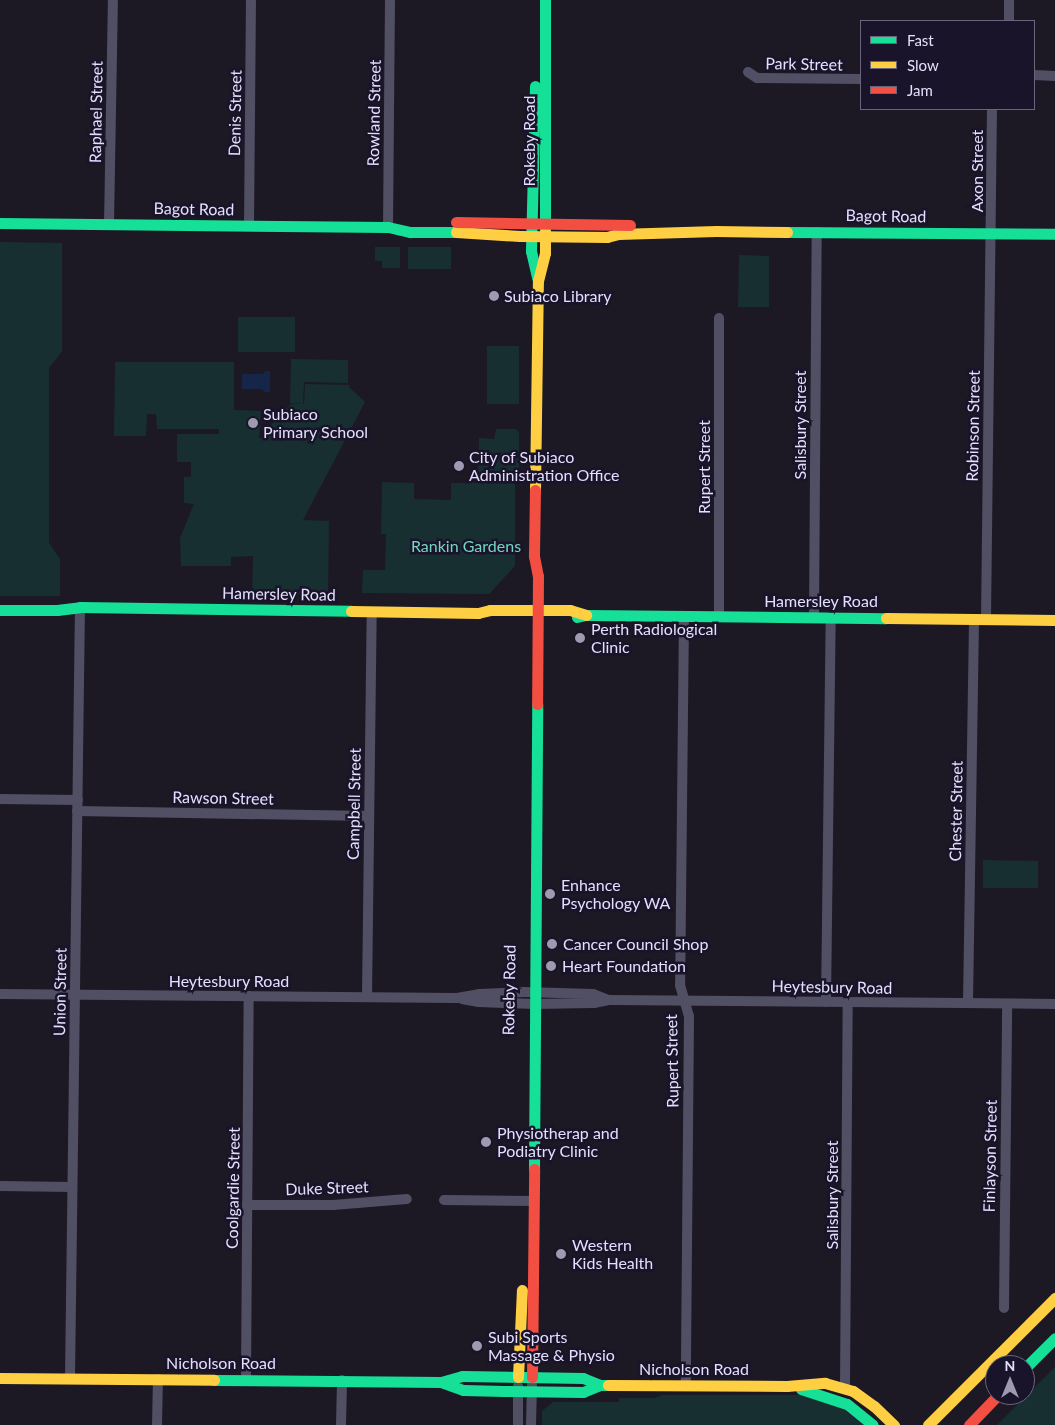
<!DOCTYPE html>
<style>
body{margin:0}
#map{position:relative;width:1055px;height:1425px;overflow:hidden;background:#1c1924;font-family:Lato,sans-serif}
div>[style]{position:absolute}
.green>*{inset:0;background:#182f31}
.water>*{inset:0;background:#162648}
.street>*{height:10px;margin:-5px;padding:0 5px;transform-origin:5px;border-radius:5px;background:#514f64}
.fast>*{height:11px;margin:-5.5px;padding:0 5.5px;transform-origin:5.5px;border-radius:5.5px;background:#16e098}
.slow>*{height:11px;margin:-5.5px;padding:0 5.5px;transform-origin:5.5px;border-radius:5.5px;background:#ffcf43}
.jam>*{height:11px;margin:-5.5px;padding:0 5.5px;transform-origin:5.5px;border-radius:5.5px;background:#f24e42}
.dots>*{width:14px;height:14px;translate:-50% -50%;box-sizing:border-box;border:2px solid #191429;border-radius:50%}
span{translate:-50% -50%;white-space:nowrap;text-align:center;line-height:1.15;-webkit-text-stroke:5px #191429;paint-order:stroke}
.street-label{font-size:16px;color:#e4dffc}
.poi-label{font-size:16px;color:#e4dffc}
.left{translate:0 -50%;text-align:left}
.park-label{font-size:16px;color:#71d6c2}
.legend{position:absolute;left:860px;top:20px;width:175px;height:90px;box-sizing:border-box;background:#191429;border:1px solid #6a657d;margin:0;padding:6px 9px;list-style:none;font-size:15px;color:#e4dffc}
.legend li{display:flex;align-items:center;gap:10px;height:25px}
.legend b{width:25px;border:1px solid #6a657d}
.north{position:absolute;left:985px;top:1355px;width:50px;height:50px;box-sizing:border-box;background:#191429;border:1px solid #6a657d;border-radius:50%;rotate:0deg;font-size:14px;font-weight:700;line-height:20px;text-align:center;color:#e4dffc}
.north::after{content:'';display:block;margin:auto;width:18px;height:22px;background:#9e9ab0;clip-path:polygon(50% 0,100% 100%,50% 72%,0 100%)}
</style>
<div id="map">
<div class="green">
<i style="clip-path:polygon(0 242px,62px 243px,62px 351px,49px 368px,49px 543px,60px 559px,60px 596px,0 596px)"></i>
<i style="clip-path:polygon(375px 247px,400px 247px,400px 268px,382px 268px,382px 261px,375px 261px)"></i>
<i style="clip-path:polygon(408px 247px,451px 247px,451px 269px,408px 269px)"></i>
<i style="clip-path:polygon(739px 255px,769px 256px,769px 307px,738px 307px)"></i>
<i style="clip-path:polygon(238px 317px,295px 317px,295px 352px,238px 352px)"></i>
<i style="clip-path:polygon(487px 346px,519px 346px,519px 404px,487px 404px)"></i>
<i style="clip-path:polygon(291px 359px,348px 360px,348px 383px,304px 382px,303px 404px,290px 403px)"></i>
<i style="clip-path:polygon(115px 362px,234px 362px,234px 410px,261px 411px,259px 438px,262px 438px,262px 435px,291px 404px,304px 404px,305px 384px,349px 385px,349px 387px,365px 402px,303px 520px,329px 521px,328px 595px,252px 594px,253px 556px,231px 557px,231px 566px,181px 566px,180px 538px,194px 504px,184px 503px,184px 477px,191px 477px,191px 462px,177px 462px,177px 434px,219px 434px,219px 429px,157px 429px,156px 414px,147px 414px,146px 436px,114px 436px)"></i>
<i style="clip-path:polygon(496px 429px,516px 429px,519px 433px,519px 474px,515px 475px,515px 566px,489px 594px,362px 593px,363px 570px,385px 570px,386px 534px,381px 534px,382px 482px,414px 483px,414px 499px,451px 500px,451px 483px,478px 483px,479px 438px,494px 439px)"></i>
<i style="clip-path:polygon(983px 860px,1038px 861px,1038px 888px,983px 888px)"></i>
<i style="clip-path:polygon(1055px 1367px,1055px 1425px,997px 1425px)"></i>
<i style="clip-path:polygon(662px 1395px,801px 1395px,836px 1404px,864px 1425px,542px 1425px,542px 1411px,553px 1402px,619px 1402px,619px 1398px,655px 1398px)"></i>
</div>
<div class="water">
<i style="clip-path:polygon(265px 371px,270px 371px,270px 392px,265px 392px,262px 389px,242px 389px,242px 374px,263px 374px)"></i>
</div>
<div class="street">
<i style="left:1009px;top:21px;width:21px;rotate:-90deg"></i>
<i style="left:748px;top:72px;width:11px;rotate:34deg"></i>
<i style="left:757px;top:78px;width:104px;rotate:0.6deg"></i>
<i style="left:1034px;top:75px;width:21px;rotate:3deg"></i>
<i style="left:109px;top:224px;width:224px;rotate:-89deg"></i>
<i style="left:249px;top:226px;width:226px;rotate:-89.5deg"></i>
<i style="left:388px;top:227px;width:227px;rotate:-89.5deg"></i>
<i style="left:684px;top:616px;width:369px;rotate:90.6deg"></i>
<i style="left:680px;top:985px;width:32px;rotate:74deg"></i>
<i style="left:689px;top:1016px;width:370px;rotate:90.5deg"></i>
<i style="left:719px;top:617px;width:299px;rotate:-90deg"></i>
<i style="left:814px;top:617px;width:385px;rotate:-89.6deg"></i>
<i style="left:986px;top:619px;width:510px;rotate:-89.33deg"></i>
<i style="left:0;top:799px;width:78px;rotate:0.7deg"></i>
<i style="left:77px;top:811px;width:292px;rotate:1deg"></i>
<i style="left:0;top:994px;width:457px;rotate:0.5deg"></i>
<i style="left:457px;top:998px;width:22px;rotate:-10deg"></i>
<i style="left:479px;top:994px;width:45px;rotate:-2.5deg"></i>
<i style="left:524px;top:992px;width:69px;rotate:1.7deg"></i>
<i style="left:593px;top:994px;width:17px;rotate:21deg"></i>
<i style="left:367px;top:997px;width:385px;rotate:-89.3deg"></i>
<i style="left:462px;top:999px;width:17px;rotate:10deg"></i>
<i style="left:479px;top:1002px;width:55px;rotate:2.1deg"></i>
<i style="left:534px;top:1004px;width:60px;rotate:-1deg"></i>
<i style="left:594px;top:1003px;width:15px;rotate:-11deg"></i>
<i style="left:609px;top:1000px;width:446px;rotate:0.5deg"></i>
<i style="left:826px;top:1002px;width:384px;rotate:-89.3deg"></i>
<i style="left:968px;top:1003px;width:384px;rotate:-89.1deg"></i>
<i style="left:0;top:1186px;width:72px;rotate:0.8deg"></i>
<i style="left:444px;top:1200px;width:88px;rotate:0.7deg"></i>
<i style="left:247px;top:1205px;width:86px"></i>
<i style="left:333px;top:1205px;width:74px;rotate:-4.6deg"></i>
<i style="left:1004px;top:1308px;width:304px;rotate:-89.4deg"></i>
<i style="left:70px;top:1378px;width:771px;rotate:-89.26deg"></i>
<i style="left:246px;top:1379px;width:383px;rotate:-89.6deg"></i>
<i style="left:845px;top:1387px;width:385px;rotate:-89.6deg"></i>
<i style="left:157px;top:1425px;width:46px;rotate:-88.8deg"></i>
<i style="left:341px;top:1425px;width:45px;rotate:-88.7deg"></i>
<i style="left:518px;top:1425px;width:39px;rotate:-90deg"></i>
<i style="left:531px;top:1425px;width:40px;rotate:-88.6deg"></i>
</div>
<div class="fast">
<i style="left:545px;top:0;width:232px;rotate:90deg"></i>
<i style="left:535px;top:86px;width:165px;rotate:91.4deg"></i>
<i style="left:531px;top:251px;width:28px;rotate:77deg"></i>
<i style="left:0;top:223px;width:388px;rotate:0.6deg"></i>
<i style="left:388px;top:227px;width:23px;rotate:13deg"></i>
<i style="left:410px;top:232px;width:46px"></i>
<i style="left:787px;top:232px;width:268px;rotate:0.4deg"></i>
<i style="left:0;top:610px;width:57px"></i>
<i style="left:57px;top:610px;width:23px;rotate:-7deg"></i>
<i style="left:80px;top:607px;width:271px;rotate:0.8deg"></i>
<i style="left:577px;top:617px;width:9px;rotate:-13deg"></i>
<i style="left:586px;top:615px;width:300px;rotate:0.6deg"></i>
<i style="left:534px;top:1169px;width:465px;rotate:-89.6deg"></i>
<i style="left:1025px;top:1368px;width:42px;rotate:-45deg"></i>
<i style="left:214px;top:1380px;width:227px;rotate:0.5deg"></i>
<i style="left:441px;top:1382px;width:22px;rotate:-16deg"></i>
<i style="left:462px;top:1376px;width:121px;rotate:0.9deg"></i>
<i style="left:583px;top:1378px;width:18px;rotate:22deg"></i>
<i style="left:600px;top:1385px;width:8px"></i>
<i style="left:441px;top:1382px;width:23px;rotate:20deg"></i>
<i style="left:463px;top:1390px;width:41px;rotate:1.4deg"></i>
<i style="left:504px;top:1391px;width:79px;rotate:0.7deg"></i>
<i style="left:583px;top:1392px;width:18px;rotate:-22deg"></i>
<i style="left:801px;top:1389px;width:48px;rotate:18.1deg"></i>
<i style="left:847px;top:1404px;width:33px;rotate:39deg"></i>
</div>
<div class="slow">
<i style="left:456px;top:232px;width:64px;rotate:3.6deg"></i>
<i style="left:520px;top:236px;width:87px;rotate:0.7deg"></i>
<i style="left:607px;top:237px;width:11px;rotate:-15deg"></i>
<i style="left:618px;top:234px;width:98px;rotate:-1.8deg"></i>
<i style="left:716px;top:231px;width:71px;rotate:0.8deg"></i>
<i style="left:535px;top:490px;width:209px;rotate:-89.2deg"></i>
<i style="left:538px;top:281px;width:29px;rotate:-76deg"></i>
<i style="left:545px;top:253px;width:21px;rotate:-90deg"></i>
<i style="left:351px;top:611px;width:127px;rotate:0.9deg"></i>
<i style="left:478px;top:613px;width:12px;rotate:-14deg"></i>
<i style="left:490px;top:610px;width:80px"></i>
<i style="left:570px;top:610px;width:17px;rotate:17deg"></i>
<i style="left:886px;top:618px;width:169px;rotate:0.7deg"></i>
<i style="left:518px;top:1377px;width:87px;rotate:-87.4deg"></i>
<i style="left:0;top:1378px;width:214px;rotate:0.5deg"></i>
<i style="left:608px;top:1385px;width:179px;rotate:0.3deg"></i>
<i style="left:787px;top:1386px;width:38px;rotate:-5deg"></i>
<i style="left:825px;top:1383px;width:29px;rotate:16deg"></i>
<i style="left:853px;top:1391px;width:26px;rotate:36deg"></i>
<i style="left:874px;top:1406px;width:28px;rotate:44deg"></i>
<i style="left:928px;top:1425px;width:180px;rotate:-45deg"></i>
</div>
<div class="jam">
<i style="left:456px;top:222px;width:174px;rotate:1deg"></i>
<i style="left:535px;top:490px;width:66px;rotate:90.9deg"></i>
<i style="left:534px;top:556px;width:20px;rotate:79deg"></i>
<i style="left:538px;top:576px;width:128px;rotate:90.4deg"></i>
<i style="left:532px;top:1377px;width:208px;rotate:-89.4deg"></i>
<i style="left:969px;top:1425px;width:42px;rotate:-46deg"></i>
</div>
<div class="dots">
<i style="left:494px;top:296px;background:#9e9ab0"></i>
<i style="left:253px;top:423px;background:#9e9ab0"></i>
<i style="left:459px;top:466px;background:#9e9ab0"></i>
<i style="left:580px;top:638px;background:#9e9ab0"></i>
<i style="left:550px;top:894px;background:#9e9ab0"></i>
<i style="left:552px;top:944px;background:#9e9ab0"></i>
<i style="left:551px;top:966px;background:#9e9ab0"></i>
<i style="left:486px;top:1142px;background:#9e9ab0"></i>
<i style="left:561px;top:1254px;background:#9e9ab0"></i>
<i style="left:477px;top:1346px;background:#9e9ab0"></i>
</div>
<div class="street-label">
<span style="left:804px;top:64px;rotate:1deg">Park Street</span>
<span style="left:96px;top:112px;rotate:-89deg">Raphael Street</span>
<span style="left:235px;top:113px;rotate:-89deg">Denis Street</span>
<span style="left:374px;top:113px;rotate:-89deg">Rowland Street</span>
<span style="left:529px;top:141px;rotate:-90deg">Rokeby Road</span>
<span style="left:977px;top:171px;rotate:-90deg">Axon Street</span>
<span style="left:194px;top:209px;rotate:1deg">Bagot Road</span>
<span style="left:886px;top:216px;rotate:1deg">Bagot Road</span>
<span style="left:800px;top:425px;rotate:-90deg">Salisbury Street</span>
<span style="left:973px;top:426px;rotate:-89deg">Robinson Street</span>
<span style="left:704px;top:467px;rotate:-90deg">Rupert Street</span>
<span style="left:279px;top:594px;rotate:1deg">Hamersley Road</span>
<span style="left:821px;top:601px">Hamersley Road</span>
<span style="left:223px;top:798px;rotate:1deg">Rawson Street</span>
<span style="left:354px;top:804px;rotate:-89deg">Campbell Street</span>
<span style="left:956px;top:811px;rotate:-89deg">Chester Street</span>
<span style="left:229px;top:981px">Heytesbury Road</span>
<span style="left:832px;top:987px;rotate:1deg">Heytesbury Road</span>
<span style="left:509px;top:990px;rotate:-89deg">Rokeby Road</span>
<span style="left:60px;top:992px;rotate:-89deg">Union Street</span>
<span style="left:672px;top:1061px;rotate:-91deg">Rupert Street</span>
<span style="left:990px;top:1156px;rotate:-89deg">Finlayson Street</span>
<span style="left:233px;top:1188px;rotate:-89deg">Coolgardie Street</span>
<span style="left:327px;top:1188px;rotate:-2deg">Duke Street</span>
<span style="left:832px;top:1195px;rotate:-90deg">Salisbury Street</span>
<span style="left:221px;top:1363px">Nicholson Road</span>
<span style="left:694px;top:1369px">Nicholson Road</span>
</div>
<div class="poi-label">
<span class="left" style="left:504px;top:296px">Subiaco Library</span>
<span class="left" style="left:263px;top:423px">Subiaco<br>Primary School</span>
<span class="left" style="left:469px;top:466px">City of Subiaco<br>Administration Office</span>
<span class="left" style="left:591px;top:638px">Perth Radiological<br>Clinic</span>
<span class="left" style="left:561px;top:894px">Enhance<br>Psychology WA</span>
<span class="left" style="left:563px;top:944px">Cancer Council Shop</span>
<span class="left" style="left:562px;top:966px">Heart Foundation</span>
<span class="left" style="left:497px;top:1142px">Physiotherap and<br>Podiatry Clinic</span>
<span class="left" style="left:572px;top:1254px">Western<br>Kids Health</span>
<span class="left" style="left:488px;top:1346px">Subi Sports<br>Massage &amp; Physio</span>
</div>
<div class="park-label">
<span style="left:466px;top:546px">Rankin Gardens</span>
</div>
<ul class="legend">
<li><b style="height:6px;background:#16e098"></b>Fast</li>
<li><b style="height:6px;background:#ffcf43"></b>Slow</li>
<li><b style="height:6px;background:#f24e42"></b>Jam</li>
</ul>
<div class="north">N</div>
</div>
